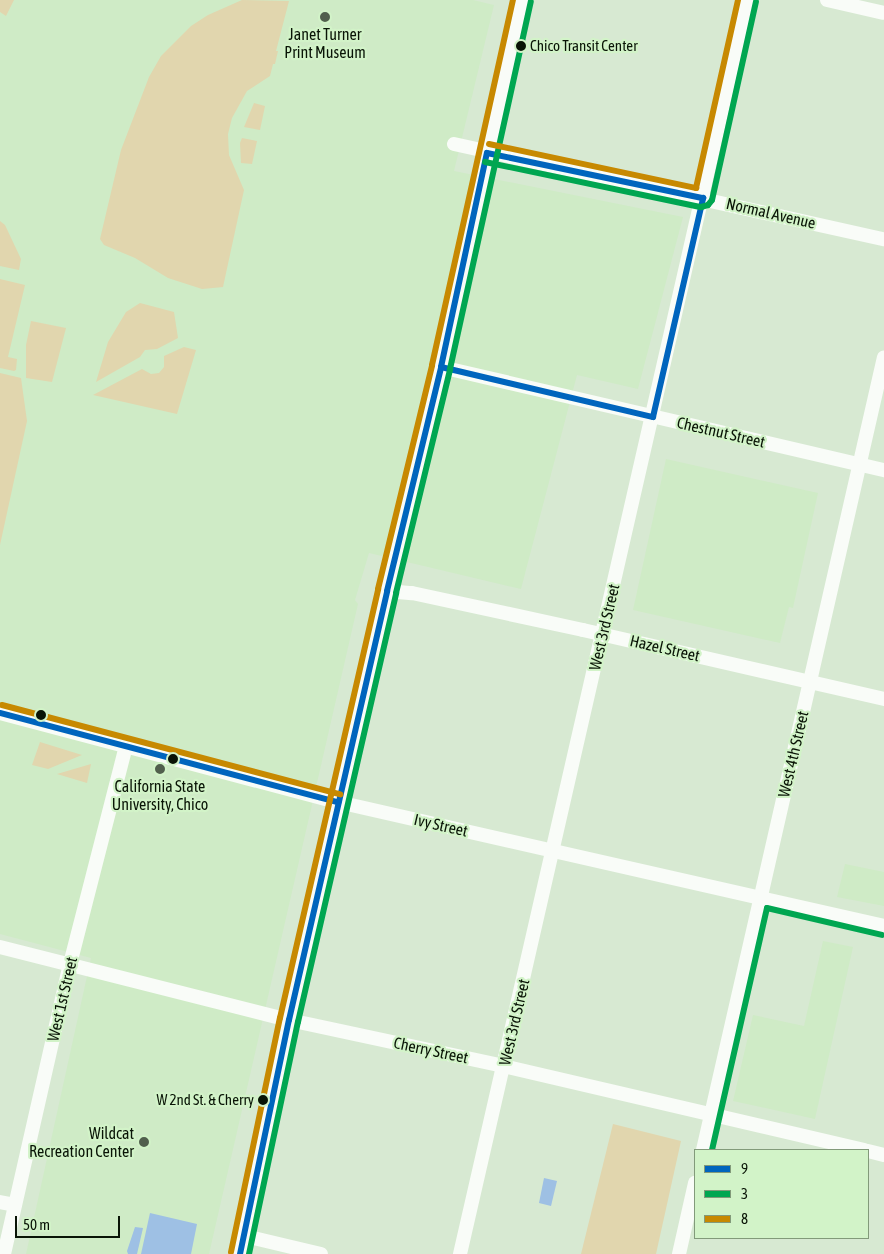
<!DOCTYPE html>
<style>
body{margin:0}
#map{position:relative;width:884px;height:1254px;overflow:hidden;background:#d7e9d2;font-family:"Asap Condensed",sans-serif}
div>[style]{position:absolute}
.built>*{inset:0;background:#cfebc6}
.green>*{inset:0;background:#e1d6ae}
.water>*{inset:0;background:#9ec0e4}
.minor>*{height:14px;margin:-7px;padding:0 7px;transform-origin:7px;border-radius:7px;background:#f9fcf8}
.bus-1>*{height:6px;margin:-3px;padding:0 3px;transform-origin:3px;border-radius:3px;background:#0065bd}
.bus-2>*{height:6px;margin:-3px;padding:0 3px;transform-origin:3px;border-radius:3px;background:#00a651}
.bus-3>*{height:6px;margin:-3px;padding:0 3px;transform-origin:3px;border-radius:3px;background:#c78901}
.dots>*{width:14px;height:14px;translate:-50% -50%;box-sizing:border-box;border:2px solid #d2f3c8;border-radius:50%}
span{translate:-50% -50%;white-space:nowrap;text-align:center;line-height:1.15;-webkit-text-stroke:4.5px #d2f3c8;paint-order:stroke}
.bus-label{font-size:15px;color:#091406}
.left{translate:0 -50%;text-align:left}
.right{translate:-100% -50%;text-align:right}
.poi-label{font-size:16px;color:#091406}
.street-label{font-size:16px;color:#091406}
.legend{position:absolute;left:694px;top:1149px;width:175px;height:90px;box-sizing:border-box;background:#d2f3c8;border:1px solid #829a7a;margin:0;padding:6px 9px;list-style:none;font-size:15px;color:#091406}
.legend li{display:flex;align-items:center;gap:10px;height:25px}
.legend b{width:25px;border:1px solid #829a7a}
.scale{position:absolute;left:15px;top:1216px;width:105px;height:22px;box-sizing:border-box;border:2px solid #091406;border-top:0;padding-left:6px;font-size:15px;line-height:18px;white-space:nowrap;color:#091406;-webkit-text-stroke:4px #d2f3c8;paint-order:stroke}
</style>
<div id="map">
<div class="built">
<i style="clip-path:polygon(0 0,473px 0,494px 5px,454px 171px,683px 217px,638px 389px,577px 375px,521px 589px,369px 553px,355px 600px,358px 604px,209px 1254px,26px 1254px,91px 958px,0 934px)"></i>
<i style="clip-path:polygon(666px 459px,818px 493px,793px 608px,789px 607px,780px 643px,633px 610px)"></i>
<i style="clip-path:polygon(845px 864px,884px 872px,884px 906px,837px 897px)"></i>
<i style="clip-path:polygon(823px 941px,853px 947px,815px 1119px,733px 1101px,753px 1015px,804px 1026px)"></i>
</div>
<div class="green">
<i style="clip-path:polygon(0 0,14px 0,6px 16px,0 12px)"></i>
<i style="clip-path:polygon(242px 0,289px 1px,276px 51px,278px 51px,275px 64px,273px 64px,270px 76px,247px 91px,232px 118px,228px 134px,229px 155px,244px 190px,223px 287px,202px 289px,168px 278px,135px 258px,104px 245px,100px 239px,121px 150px,149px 77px,161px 56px,191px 26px,208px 15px)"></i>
<i style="clip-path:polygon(254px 103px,265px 106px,260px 130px,244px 127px)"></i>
<i style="clip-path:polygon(242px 138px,257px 141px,252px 164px,241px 163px,240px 143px)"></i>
<i style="clip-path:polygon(0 221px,5px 225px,21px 259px,19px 270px,0 266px)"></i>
<i style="clip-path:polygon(0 279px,25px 285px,8px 357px,17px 359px,16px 370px,14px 371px,0 368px)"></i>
<i style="clip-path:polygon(140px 303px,174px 312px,178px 338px,157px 349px,145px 350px,140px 357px,96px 382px,108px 342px,126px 312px)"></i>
<i style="clip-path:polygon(31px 321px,66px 328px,52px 382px,26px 378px,26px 345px)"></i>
<i style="clip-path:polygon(184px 347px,196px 350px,177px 414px,93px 395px,142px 369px,151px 374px,159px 373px,164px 367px,164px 356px)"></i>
<i style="clip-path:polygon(0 373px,21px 378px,27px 421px,0 545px)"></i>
<i style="clip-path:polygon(40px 742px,82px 755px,48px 769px,32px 765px)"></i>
<i style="clip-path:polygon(91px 764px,87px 783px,57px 774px)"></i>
<i style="clip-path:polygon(613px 1124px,681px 1141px,656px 1254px,581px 1254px)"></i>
</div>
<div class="water">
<i style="clip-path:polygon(544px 1178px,557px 1181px,551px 1206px,539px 1203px)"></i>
<i style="clip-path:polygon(150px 1213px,197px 1224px,191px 1254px,141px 1254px)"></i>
<i style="clip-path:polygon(135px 1227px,143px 1228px,137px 1254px,128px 1254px,127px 1251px)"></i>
</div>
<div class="minor">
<i style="left:827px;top:0;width:58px;rotate:12.8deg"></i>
<i style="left:454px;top:144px;width:440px;rotate:12.5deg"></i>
<i style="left:441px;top:367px;width:455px;rotate:13.1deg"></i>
<i style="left:387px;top:591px;width:25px;rotate:5deg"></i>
<i style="left:412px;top:593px;width:175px;rotate:12.2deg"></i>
<i style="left:583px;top:630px;width:309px;rotate:12.9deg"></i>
<i style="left:0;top:713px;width:350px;rotate:14.8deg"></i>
<i style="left:338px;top:802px;width:560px;rotate:12.8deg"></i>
<i style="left:0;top:947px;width:298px;rotate:14.2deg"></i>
<i style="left:289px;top:1020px;width:219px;rotate:12.1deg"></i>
<i style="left:503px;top:1066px;width:371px;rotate:13.1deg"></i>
<i style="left:703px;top:1150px;width:813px;rotate:-77.14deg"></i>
<i style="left:868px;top:1151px;width:16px;rotate:14deg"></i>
<i style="left:0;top:1202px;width:15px;rotate:11deg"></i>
<i style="left:245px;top:1236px;width:78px;rotate:13.3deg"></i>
<i style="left:4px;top:1254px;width:297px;rotate:-77.2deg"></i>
<i style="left:70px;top:964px;width:225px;rotate:-75.6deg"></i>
<i style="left:240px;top:1254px;width:239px;rotate:-78.2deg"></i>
<i style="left:289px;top:1020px;width:440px;rotate:-77.1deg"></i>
<i style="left:387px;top:591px;width:230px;rotate:-76.4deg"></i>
<i style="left:441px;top:367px;width:376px;rotate:-77.6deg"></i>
<i style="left:460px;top:1254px;width:1286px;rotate:-77.11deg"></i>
<i style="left:679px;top:1254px;width:73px;rotate:-77.3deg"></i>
</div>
<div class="bus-1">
<i style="left:487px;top:153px;width:221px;rotate:11.8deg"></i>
<i style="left:441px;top:367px;width:218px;rotate:13.3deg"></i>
<i style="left:653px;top:417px;width:225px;rotate:-77.1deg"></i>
<i style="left:0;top:713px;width:350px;rotate:14.8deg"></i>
<i style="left:240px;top:1254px;width:239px;rotate:-78.2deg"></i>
<i style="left:289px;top:1020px;width:440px;rotate:-77.1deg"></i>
<i style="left:387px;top:591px;width:230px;rotate:-76.4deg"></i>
<i style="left:441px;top:367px;width:219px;rotate:-77.9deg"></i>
</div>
<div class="bus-2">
<i style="left:485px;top:162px;width:221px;rotate:11.8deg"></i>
<i style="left:701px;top:207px;width:7px;rotate:-16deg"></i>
<i style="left:708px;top:205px;width:6px;rotate:-51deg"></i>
<i style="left:712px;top:200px;width:203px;rotate:-77.5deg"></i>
<i style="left:712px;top:1150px;width:248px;rotate:-77.2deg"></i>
<i style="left:767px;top:908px;width:118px;rotate:13.2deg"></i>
<i style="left:249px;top:1254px;width:237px;rotate:-78.1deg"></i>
<i style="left:298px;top:1022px;width:440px;rotate:-77.1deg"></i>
<i style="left:396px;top:593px;width:230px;rotate:-76.4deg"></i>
<i style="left:450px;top:369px;width:376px;rotate:-77.6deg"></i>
</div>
<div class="bus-3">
<i style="left:489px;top:144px;width:212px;rotate:12deg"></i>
<i style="left:696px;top:188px;width:193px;rotate:-77.4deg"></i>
<i style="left:2px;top:705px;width:350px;rotate:14.8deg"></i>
<i style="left:231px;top:1252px;width:239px;rotate:-78.2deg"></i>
<i style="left:280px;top:1018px;width:440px;rotate:-77.1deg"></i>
<i style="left:378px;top:589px;width:230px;rotate:-76.4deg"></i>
<i style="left:432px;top:365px;width:374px;rotate:-77.5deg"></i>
</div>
<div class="dots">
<i style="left:325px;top:17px;background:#515f4d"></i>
<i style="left:521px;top:46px;background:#091406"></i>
<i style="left:41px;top:715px;background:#091406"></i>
<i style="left:173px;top:759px;background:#091406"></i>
<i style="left:160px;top:769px;background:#515f4d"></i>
<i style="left:263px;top:1100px;background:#091406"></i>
<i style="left:144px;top:1142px;background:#515f4d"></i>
</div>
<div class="bus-label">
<span class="left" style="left:530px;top:46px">Chico Transit Center</span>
<span class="right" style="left:254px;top:1100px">W 2nd St. &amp; Cherry</span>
</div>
<div class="poi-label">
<span style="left:325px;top:43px">Janet Turner<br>Print Museum</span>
<span style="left:160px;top:795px">California State<br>University, Chico</span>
<span class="right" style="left:134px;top:1142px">Wildcat<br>Recreation Center</span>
</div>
<div class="street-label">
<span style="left:771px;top:213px;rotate:13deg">Normal Avenue</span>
<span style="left:721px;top:432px;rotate:13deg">Chestnut Street</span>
<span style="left:604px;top:627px;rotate:-77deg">West 3rd Street</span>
<span style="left:665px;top:648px;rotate:13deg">Hazel Street</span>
<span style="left:793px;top:754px;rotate:-77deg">West 4th Street</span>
<span style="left:441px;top:825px;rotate:13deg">Ivy Street</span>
<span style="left:62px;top:999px;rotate:-77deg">West 1st Street</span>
<span style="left:514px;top:1022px;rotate:-77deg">West 3rd Street</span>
<span style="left:431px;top:1050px;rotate:12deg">Cherry Street</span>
</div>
<ul class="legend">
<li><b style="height:6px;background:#0065bd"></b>9</li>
<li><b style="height:6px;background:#00a651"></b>3</li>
<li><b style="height:6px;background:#c78901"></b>8</li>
</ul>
<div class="scale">50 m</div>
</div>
